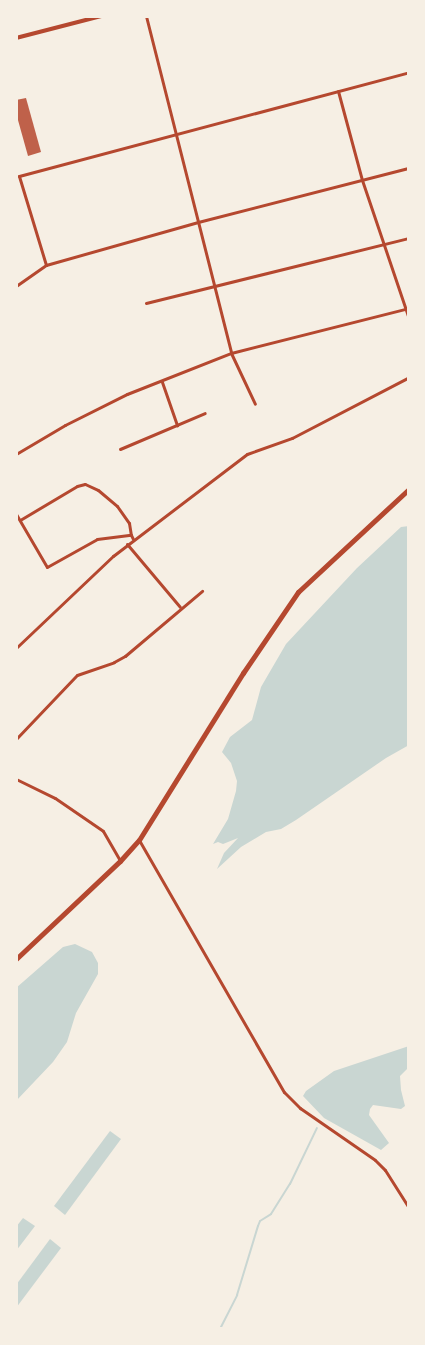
<!DOCTYPE html>
<style>
body{margin:0}
#map{position:relative;width:425px;height:1345px;overflow:hidden;background:#f6efe4;font-family:"PT Sans",sans-serif}
div>[style]{position:absolute}
.water>*{inset:0;background:#c9d6d2}
.stream>*{height:2px;margin:-1px;padding:0 1px;transform-origin:1px;border-radius:1px;background:#c9d6d2}
.building>*{inset:0;background:#bf614a}
.minor>*{height:3px;margin:-1.5px;padding:0 1.5px;transform-origin:1.5px;border-radius:1.5px;background:#b5482f}
.tertiary>*{height:4px;margin:-2px;padding:0 2px;transform-origin:2px;border-radius:2px;background:#b5482f}
.trunk>*{height:5px;margin:-2.5px;padding:0 2.5px;transform-origin:2.5px;border-radius:2.5px;background:#b5482f}
span{translate:-50% -50%;white-space:nowrap;text-align:center;line-height:1.15;-webkit-text-stroke:4px #f6efe4;paint-order:stroke}
.frame{position:absolute;inset:0;border:18px solid #f6efe4;pointer-events:none}
</style>
<div id="map">
<div class="water">
<i style="clip-path:polygon(409px 526px,409px 745px,386px 758px,296px 820px,281px 829px,266px 832px,241px 847px,217px 869px,224px 853px,238px 838px,223px 844px,218px 842px,213px 844px,228px 819px,236px 791px,237px 781px,231px 763px,222px 752px,230px 737px,252px 720px,261px 687px,286px 644px,357px 568px,401px 527px)"></i>
<i style="clip-path:polygon(75px 944px,92px 952px,98px 963px,98px 974px,76px 1013px,67px 1042px,53px 1062px,16px 1101px,16px 988px,63px 947px)"></i>
<i style="clip-path:polygon(409px 1046px,409px 1067px,400px 1076px,401px 1090px,405px 1106px,401px 1109px,373px 1105px,370px 1109px,369px 1115px,389px 1143px,381px 1150px,324px 1118px,303px 1096px,306px 1091px,334px 1071px)"></i>
<i style="clip-path:polygon(110px 1131px,121px 1139px,65px 1215px,54px 1206px)"></i>
<i style="clip-path:polygon(23px 1218px,35px 1226px,16px 1251px,16px 1227px)"></i>
<i style="clip-path:polygon(50px 1239px,61px 1248px,16px 1308px,16px 1285px)"></i>
</div>
<div class="stream">
<i style="left:220px;top:1329px;width:38px;rotate:-63deg"></i>
<i style="left:237px;top:1295px;width:72px;rotate:-73.1deg"></i>
<i style="left:258px;top:1226px;width:5px;rotate:-68deg"></i>
<i style="left:260px;top:1221px;width:13px;rotate:-32deg"></i>
<i style="left:271px;top:1214px;width:36px;rotate:-58deg"></i>
<i style="left:290px;top:1184px;width:62px;rotate:-64.3deg"></i>
</div>
<div class="building">
<i style="clip-path:polygon(26px 98px,41px 152px,28px 156px,16px 113px,16px 100px)"></i>
</div>
<div class="minor">
<i style="left:146px;top:16px;width:348px;rotate:75.8deg"></i>
<i style="left:231px;top:353px;width:56px;rotate:64.8deg"></i>
<i style="left:338px;top:91px;width:92px;rotate:74.9deg"></i>
<i style="left:362px;top:180px;width:147px;rotate:71.3deg"></i>
<i style="left:46px;top:265px;width:93px;rotate:-106.9deg"></i>
<i style="left:19px;top:176px;width:404px;rotate:-14.9deg"></i>
<i style="left:16px;top:286px;width:37px;rotate:-35deg"></i>
<i style="left:46px;top:265px;width:158px;rotate:-15.8deg"></i>
<i style="left:198px;top:222px;width:218px;rotate:-14.4deg"></i>
<i style="left:146px;top:303px;width:271px;rotate:-13.9deg"></i>
<i style="left:162px;top:382px;width:46px;rotate:70.8deg"></i>
<i style="left:120px;top:449px;width:92px;rotate:-23deg"></i>
<i style="left:16px;top:454px;width:57px;rotate:-30.6deg"></i>
<i style="left:65px;top:425px;width:69px;rotate:-26.6deg"></i>
<i style="left:127px;top:394px;width:112px;rotate:-21.5deg"></i>
<i style="left:231px;top:353px;width:184px;rotate:-14.2deg"></i>
<i style="left:16px;top:514px;width:61px;rotate:59.7deg"></i>
<i style="left:47px;top:567px;width:57px;rotate:-29.2deg"></i>
<i style="left:97px;top:539px;width:34px;rotate:-7deg"></i>
<i style="left:131px;top:535px;width:4px;rotate:63deg"></i>
<i style="left:20px;top:520px;width:66px;rotate:-30.8deg"></i>
<i style="left:77px;top:486px;width:8px;rotate:-14deg"></i>
<i style="left:85px;top:484px;width:14px;rotate:25deg"></i>
<i style="left:98px;top:490px;width:25px;rotate:40deg"></i>
<i style="left:117px;top:506px;width:21px;rotate:55deg"></i>
<i style="left:129px;top:523px;width:12px;rotate:81deg"></i>
<i style="left:127px;top:544px;width:82px;rotate:49.9deg"></i>
<i style="left:16px;top:648px;width:134px;rotate:-43.5deg"></i>
<i style="left:113px;top:556px;width:168px;rotate:-37.3deg"></i>
<i style="left:247px;top:454px;width:48px;rotate:-19.6deg"></i>
<i style="left:292px;top:438px;width:132px;rotate:-27.5deg"></i>
<i style="left:16px;top:739px;width:88px;rotate:-46.4deg"></i>
<i style="left:77px;top:675px;width:39px;rotate:-19deg"></i>
<i style="left:114px;top:662px;width:13px;rotate:-29deg"></i>
<i style="left:125px;top:656px;width:101px;rotate:-40.2deg"></i>
<i style="left:16px;top:779px;width:43px;rotate:26deg"></i>
<i style="left:55px;top:798px;width:58px;rotate:34.5deg"></i>
<i style="left:103px;top:831px;width:34px;rotate:60deg"></i>
<i style="left:139px;top:840px;width:291px;rotate:60.1deg"></i>
<i style="left:284px;top:1092px;width:23px;rotate:45deg"></i>
<i style="left:300px;top:1108px;width:91px;rotate:34.7deg"></i>
<i style="left:375px;top:1160px;width:14px;rotate:45deg"></i>
<i style="left:385px;top:1170px;width:45px;rotate:57.7deg"></i>
</div>
<div class="tertiary">
<i style="left:16px;top:38px;width:88px;rotate:-14.5deg"></i>
</div>
<div class="trunk">
<i style="left:16px;top:959px;width:143px;rotate:-43.3deg"></i>
<i style="left:120px;top:861px;width:28px;rotate:-48deg"></i>
<i style="left:139px;top:840px;width:197px;rotate:-58.1deg"></i>
<i style="left:243px;top:673px;width:98px;rotate:-55.8deg"></i>
<i style="left:298px;top:592px;width:151px;rotate:-42.9deg"></i>
</div>
<div class="frame"></div>
</div>
